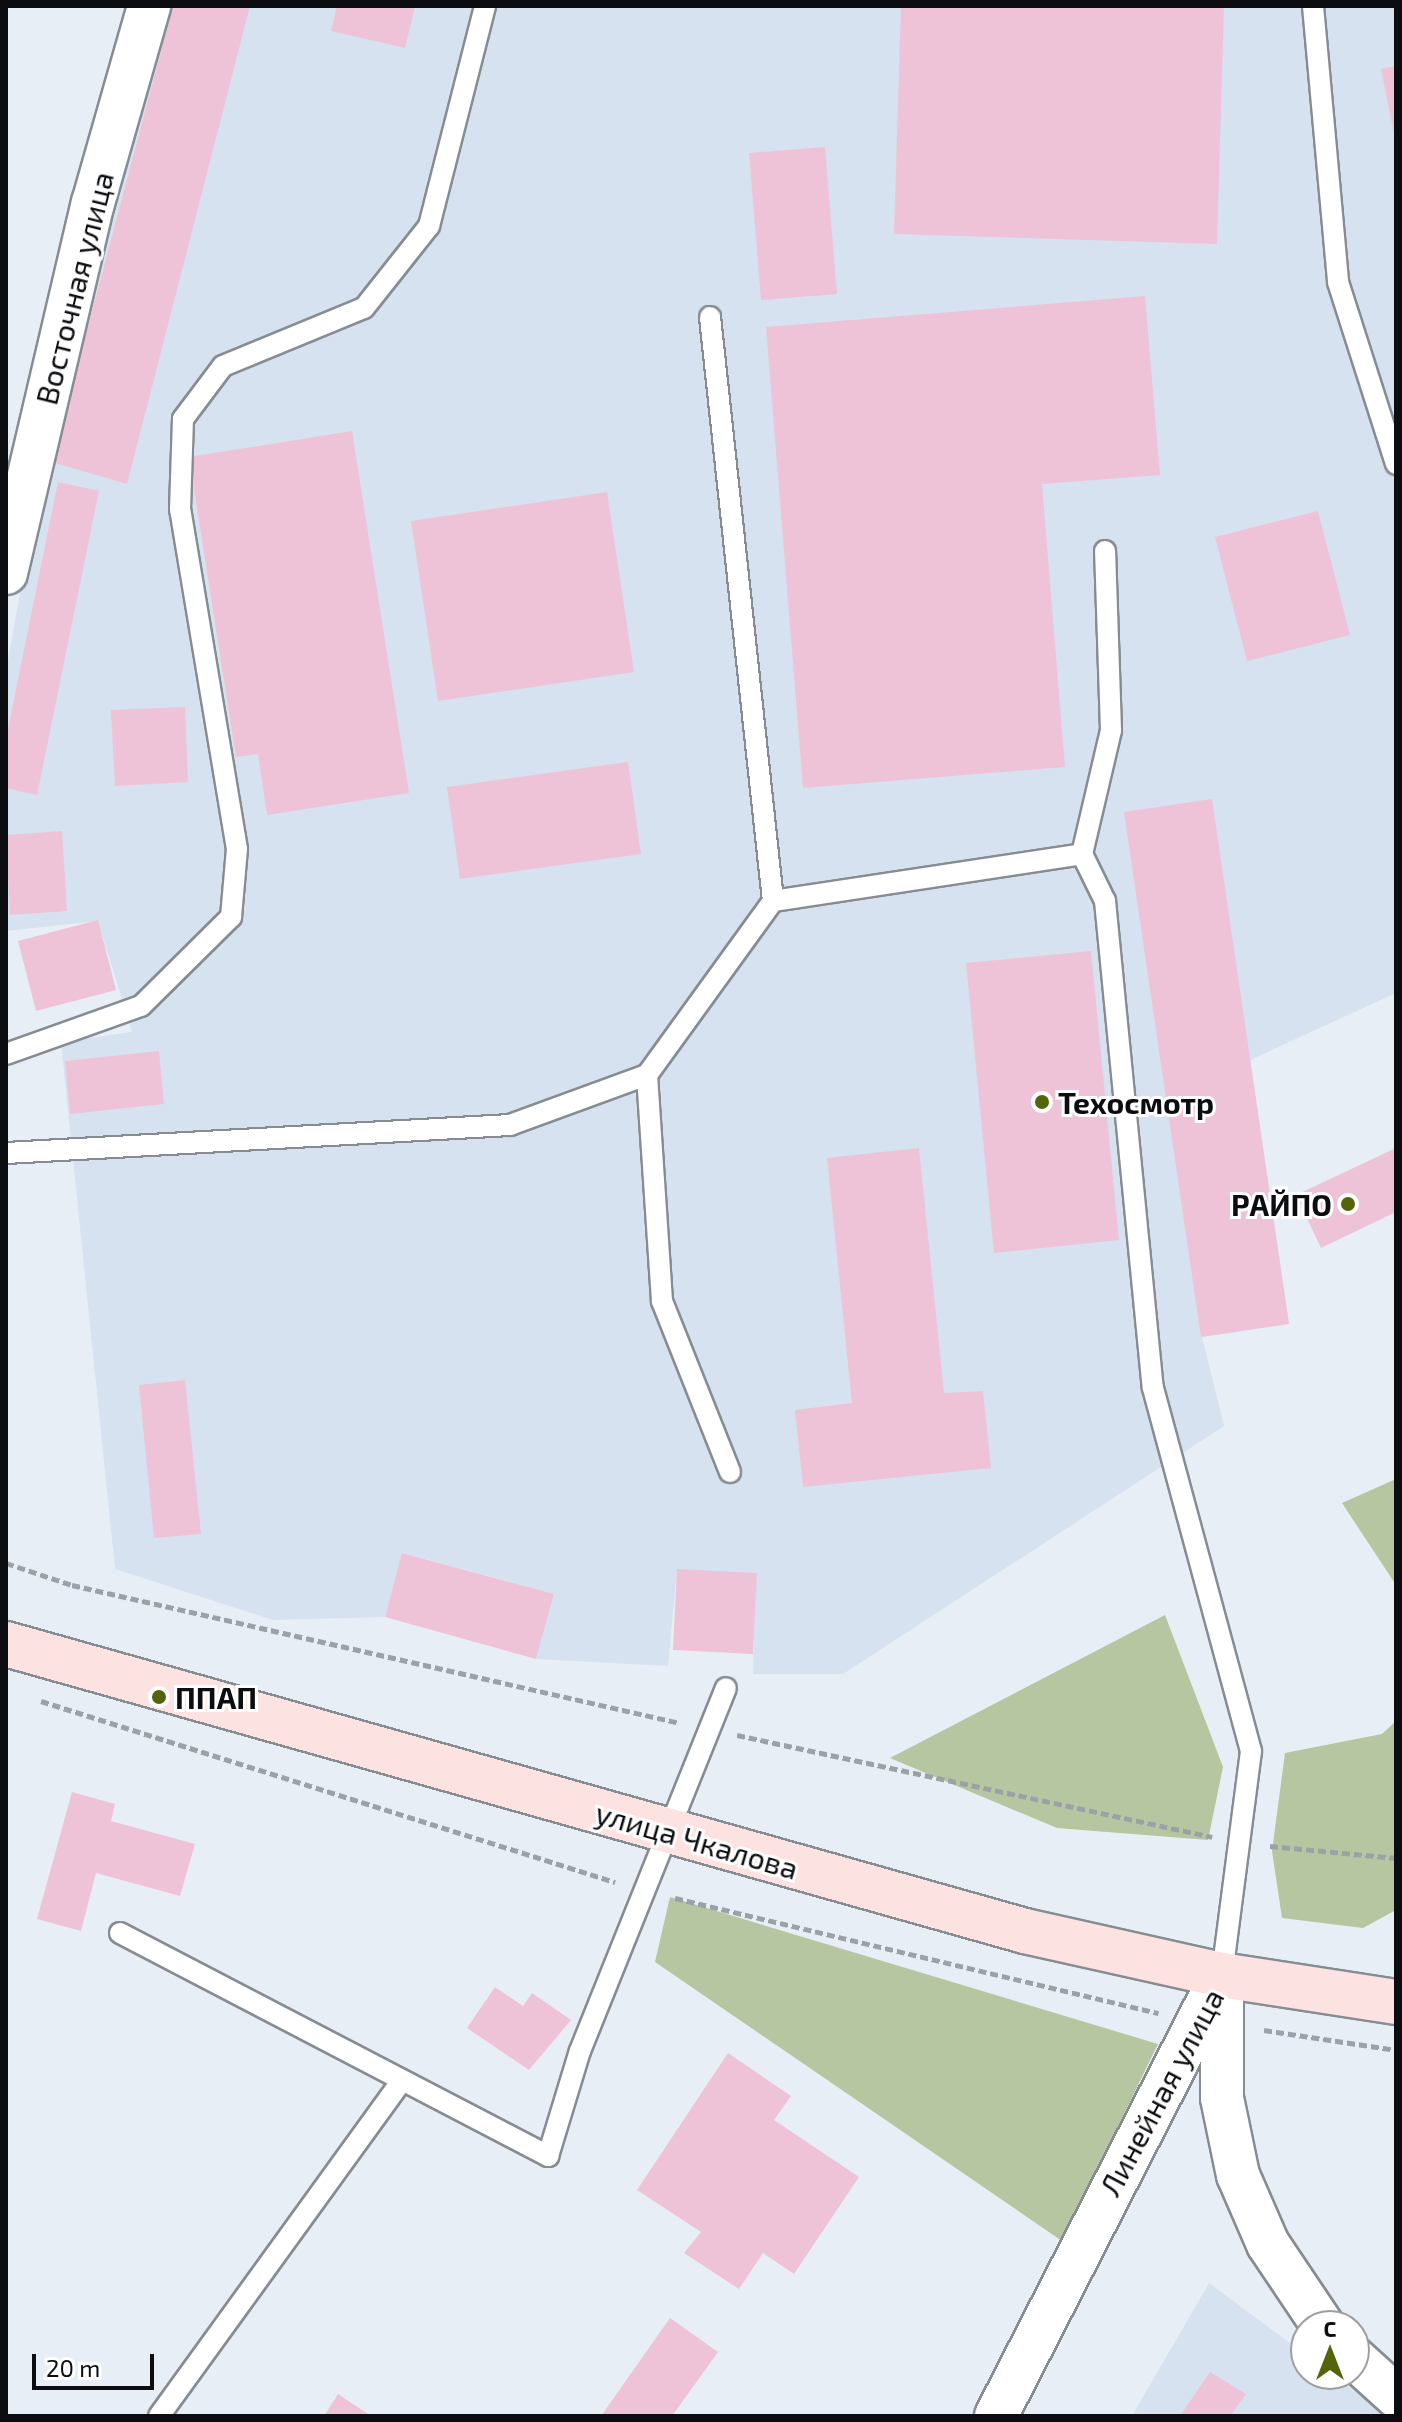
<!DOCTYPE html>
<meta charset="utf-8">
<style>
body{margin:0}
#map{position:relative;width:1402px;height:2422px;overflow:hidden;background:#e8eef5;font-family:"Exo 2",sans-serif}
div>[style]{position:absolute}
.built>*{inset:0;background:#d6e2ef}
.forest>*{inset:0;background:#b6c6a0}
.building>*{inset:0;background:#eec3d7}
.path>*{height:5px;margin-top:-2.5px;transform-origin:0;background:repeating-linear-gradient(90deg,#9ca1a6 0 8px,transparent 0 12px)}
.roads{filter:drop-shadow(2px 0 #868c92) drop-shadow(-2px 0 #868c92) drop-shadow(0 2px #868c92) drop-shadow(0 -2px #868c92)}
.lane>*{height:20px;margin:-10px;padding:0 10px;transform-origin:10px;border-radius:10px;background:#fff}
.street>*{height:42px;margin:-21px;padding:0 21px;transform-origin:21px;border-radius:21px;background:#fff}
.secondary>*{height:44px;margin:-22px;padding:0 22px;transform-origin:22px;border-radius:22px;background:#fce3e1}
.dots>*{width:22px;height:22px;translate:-50% -50%;box-sizing:border-box;border:4px solid #fff;border-radius:50%}
span{translate:-50% -50%;white-space:nowrap;text-align:center;line-height:1.15;-webkit-text-stroke:6px #fff;paint-order:stroke}
.street-label{font-size:30px;color:#0b0d10}
.poi-label{font-size:30px;color:#0b0d10;font-weight:700}
.left{translate:0 -50%;text-align:left}
.right{translate:-100% -50%;text-align:right}
.frame{position:absolute;inset:0;border:8px solid #0b0d10;pointer-events:none}
.north{position:absolute;left:1290px;top:2310px;width:80px;height:80px;box-sizing:border-box;background:#fff;border:2px solid #9d9e9f;border-radius:50%;rotate:0deg;font-size:22px;font-weight:700;line-height:32px;text-align:center;color:#0b0d10}
.north::after{content:'';display:block;margin:auto;width:28px;height:36px;background:#53640b;clip-path:polygon(50% 0,100% 100%,50% 72%,0 100%)}
.scale{position:absolute;left:32px;top:2354px;width:122px;height:36px;box-sizing:border-box;border:4px solid #0b0d10;border-top:0;padding-left:10px;font-size:24px;line-height:28px;white-space:nowrap;color:#0b0d10;-webkit-text-stroke:6px #fff;paint-order:stroke}
</style>
<div id="map">
<div class="built">
<i style="clip-path:polygon(161px 6px,1396px 6px,1396px 993px,1250px 1060px,1289px 1324px,1202px 1337px,1224px 1426px,843px 1674px,753px 1674px,756px 1573px,677px 1570px,668px 1666px,536px 1659px,554px 1594px,403px 1553px,385px 1617px,273px 1620px,115px 1569px,61px 1042px,132px 1032px,98px 921px,6px 931px,6px 671px,46px 449px)"></i>
<i style="clip-path:polygon(1209px 2283px,1306px 2355px,1306px 2374px,1331px 2374px,1388px 2416px,1132px 2416px)"></i>
</div>
<div class="forest">
<i style="clip-path:polygon(1396px 1479px,1396px 1585px,1342px 1503px)"></i>
<i style="clip-path:polygon(1165px 1615px,1223px 1767px,1208px 1840px,1057px 1828px,890px 1758px)"></i>
<i style="clip-path:polygon(1396px 1721px,1396px 1910px,1363px 1928px,1282px 1918px,1272px 1851px,1285px 1753px,1382px 1734px)"></i>
<i style="clip-path:polygon(670px 1897px,1158px 2044px,1062px 2241px,655px 1962px)"></i>
</div>
<div class="building">
<i style="clip-path:polygon(173px 6px,250px 6px,127px 484px,52px 462px)"></i>
<i style="clip-path:polygon(337px 6px,415px 6px,405px 48px,331px 31px)"></i>
<i style="clip-path:polygon(901px 6px,1224px 6px,1217px 244px,894px 234px)"></i>
<i style="clip-path:polygon(1396px 66px,1396px 139px,1395px 139px,1381px 69px)"></i>
<i style="clip-path:polygon(825px 147px,837px 294px,761px 300px,749px 153px)"></i>
<i style="clip-path:polygon(1145px 296px,1160px 475px,1042px 484px,1065px 767px,803px 788px,766px 327px)"></i>
<i style="clip-path:polygon(352px 431px,409px 793px,267px 815px,258px 754px,236px 757px,189px 457px)"></i>
<i style="clip-path:polygon(58px 482px,99px 491px,37px 795px,6px 788px,6px 739px)"></i>
<i style="clip-path:polygon(607px 492px,634px 672px,438px 701px,411px 521px)"></i>
<i style="clip-path:polygon(1318px 511px,1350px 635px,1247px 661px,1215px 537px)"></i>
<i style="clip-path:polygon(185px 707px,188px 782px,115px 786px,111px 710px)"></i>
<i style="clip-path:polygon(628px 762px,641px 854px,460px 879px,447px 787px)"></i>
<i style="clip-path:polygon(1212px 799px,1289px 1324px,1201px 1337px,1124px 812px)"></i>
<i style="clip-path:polygon(62px 831px,67px 911px,10px 915px,6px 835px)"></i>
<i style="clip-path:polygon(98px 920px,116px 990px,36px 1011px,18px 941px)"></i>
<i style="clip-path:polygon(1091px 951px,1119px 1240px,994px 1253px,966px 963px)"></i>
<i style="clip-path:polygon(159px 1051px,164px 1104px,70px 1114px,65px 1061px)"></i>
<i style="clip-path:polygon(919px 1148px,944px 1393px,983px 1391px,991px 1468px,803px 1487px,795px 1410px,852px 1403px,827px 1158px)"></i>
<i style="clip-path:polygon(1396px 1148px,1396px 1212px,1321px 1248px,1296px 1195px)"></i>
<i style="clip-path:polygon(185px 1380px,201px 1534px,154px 1538px,139px 1385px)"></i>
<i style="clip-path:polygon(402px 1553px,554px 1594px,536px 1659px,385px 1617px)"></i>
<i style="clip-path:polygon(677px 1569px,757px 1573px,753px 1654px,673px 1650px)"></i>
<i style="clip-path:polygon(72px 1792px,115px 1804px,111px 1821px,195px 1844px,180px 1896px,96px 1873px,81px 1931px,37px 1919px)"></i>
<i style="clip-path:polygon(495px 1987px,523px 2006px,532px 1993px,571px 2020px,529px 2070px,467px 2028px)"></i>
<i style="clip-path:polygon(728px 2053px,791px 2096px,774px 2120px,859px 2177px,794px 2274px,763px 2253px,739px 2289px,684px 2253px,701px 2232px,637px 2190px)"></i>
<i style="clip-path:polygon(670px 2318px,718px 2352px,672px 2416px,601px 2416px)"></i>
<i style="clip-path:polygon(1210px 2372px,1246px 2394px,1230px 2416px,1180px 2416px)"></i>
<i style="clip-path:polygon(338px 2394px,371px 2416px,324px 2416px)"></i>
</div>
<div class="path">
<i style="left:6px;top:1563px;width:70px;rotate:18.4deg"></i>
<i style="left:72px;top:1585px;width:623px;rotate:12.79deg"></i>
<i style="left:41px;top:1701px;width:602px;rotate:17.5deg"></i>
<i style="left:737px;top:1735px;width:486px;rotate:12.1deg"></i>
<i style="left:1270px;top:1846px;width:127px;rotate:5.4deg"></i>
<i style="left:675px;top:1898px;width:497px;rotate:13.4deg"></i>
<i style="left:1264px;top:2030px;width:134px;rotate:8.6deg"></i>
</div>
<div class="roads">
<div class="lane">
<i style="left:1313px;top:6px;width:277px;rotate:84.8deg"></i>
<i style="left:1338px;top:282px;width:191px;rotate:72.3deg"></i>
<i style="left:710px;top:317px;width:587px;rotate:83.84deg"></i>
<i style="left:1082px;top:854px;width:52px;rotate:63.9deg"></i>
<i style="left:1105px;top:901px;width:489px;rotate:84.4deg"></i>
<i style="left:1153px;top:1388px;width:376px;rotate:74.9deg"></i>
<i style="left:1251px;top:1751px;width:226px;rotate:97.4deg"></i>
<i style="left:6px;top:1054px;width:143px;rotate:-19.6deg"></i>
<i style="left:141px;top:1006px;width:127px;rotate:-44.7deg"></i>
<i style="left:231px;top:917px;width:68px;rotate:-85deg"></i>
<i style="left:237px;top:849px;width:345px;rotate:-99.5deg"></i>
<i style="left:180px;top:509px;width:90px;rotate:-88.1deg"></i>
<i style="left:183px;top:419px;width:66px;rotate:-53deg"></i>
<i style="left:223px;top:366px;width:152px;rotate:-22.4deg"></i>
<i style="left:364px;top:308px;width:105px;rotate:-51.6deg"></i>
<i style="left:429px;top:226px;width:227px;rotate:-75.7deg"></i>
<i style="left:6px;top:1153px;width:505px;rotate:-3.18deg"></i>
<i style="left:510px;top:1125px;width:146px;rotate:-20.1deg"></i>
<i style="left:730px;top:1472px;width:184px;rotate:-111.7deg"></i>
<i style="left:662px;top:1301px;width:226px;rotate:-93.8deg"></i>
<i style="left:647px;top:1075px;width:215px;rotate:-54.1deg"></i>
<i style="left:773px;top:901px;width:313px;rotate:-8.6deg"></i>
<i style="left:1082px;top:854px;width:127px;rotate:-76.8deg"></i>
<i style="left:1111px;top:730px;width:179px;rotate:-91.9deg"></i>
<i style="left:120px;top:1933px;width:483px;rotate:27.5deg"></i>
<i style="left:548px;top:2156px;width:110px;rotate:-73.1deg"></i>
<i style="left:580px;top:2051px;width:391px;rotate:-68.1deg"></i>
<i style="left:159px;top:2416px;width:410px;rotate:-54.1deg"></i>
</div>
<div class="street">
<i style="left:6px;top:573px;width:380px;rotate:-76.8deg"></i>
<i style="left:93px;top:203px;width:205px;rotate:-74.1deg"></i>
<i style="left:1222px;top:1984px;width:114px;rotate:90deg"></i>
<i style="left:1222px;top:2098px;width:79px;rotate:78.3deg"></i>
<i style="left:1238px;top:2175px;width:75px;rotate:66.5deg"></i>
<i style="left:1268px;top:2244px;width:99px;rotate:56.1deg"></i>
<i style="left:1354px;top:2358px;width:57px;rotate:42.1deg"></i>
<i style="left:996px;top:2416px;width:496px;rotate:-62.9deg"></i>
</div>
<div class="secondary">
<i style="left:6px;top:1644px;width:1059px;rotate:15.73deg"></i>
<i style="left:1025px;top:1931px;width:202px;rotate:12.6deg"></i>
<i style="left:1222px;top:1975px;width:176px;rotate:8.8deg"></i>
</div>
</div>
<div class="dots">
<i style="left:1042px;top:1102px;background:#53640b"></i>
<i style="left:1348px;top:1204px;background:#53640b"></i>
<i style="left:159px;top:1697px;background:#53640b"></i>
</div>
<div class="street-label">
<span style="left:74px;top:288px;rotate:-76deg">Восточная улица</span>
<span style="left:697px;top:1840px;rotate:16deg">улица Чкалова</span>
<span style="left:1161px;top:2092px;rotate:-62deg">Линейная улица</span>
</div>
<div class="poi-label">
<span class="left" style="left:1058px;top:1102px">Техосмотр</span>
<span class="right" style="left:1332px;top:1204px">РАЙПО</span>
<span class="left" style="left:175px;top:1697px">ППАП</span>
</div>
<div class="frame"></div>
<div class="north">С</div>
<div class="scale">20 m</div>
</div>
